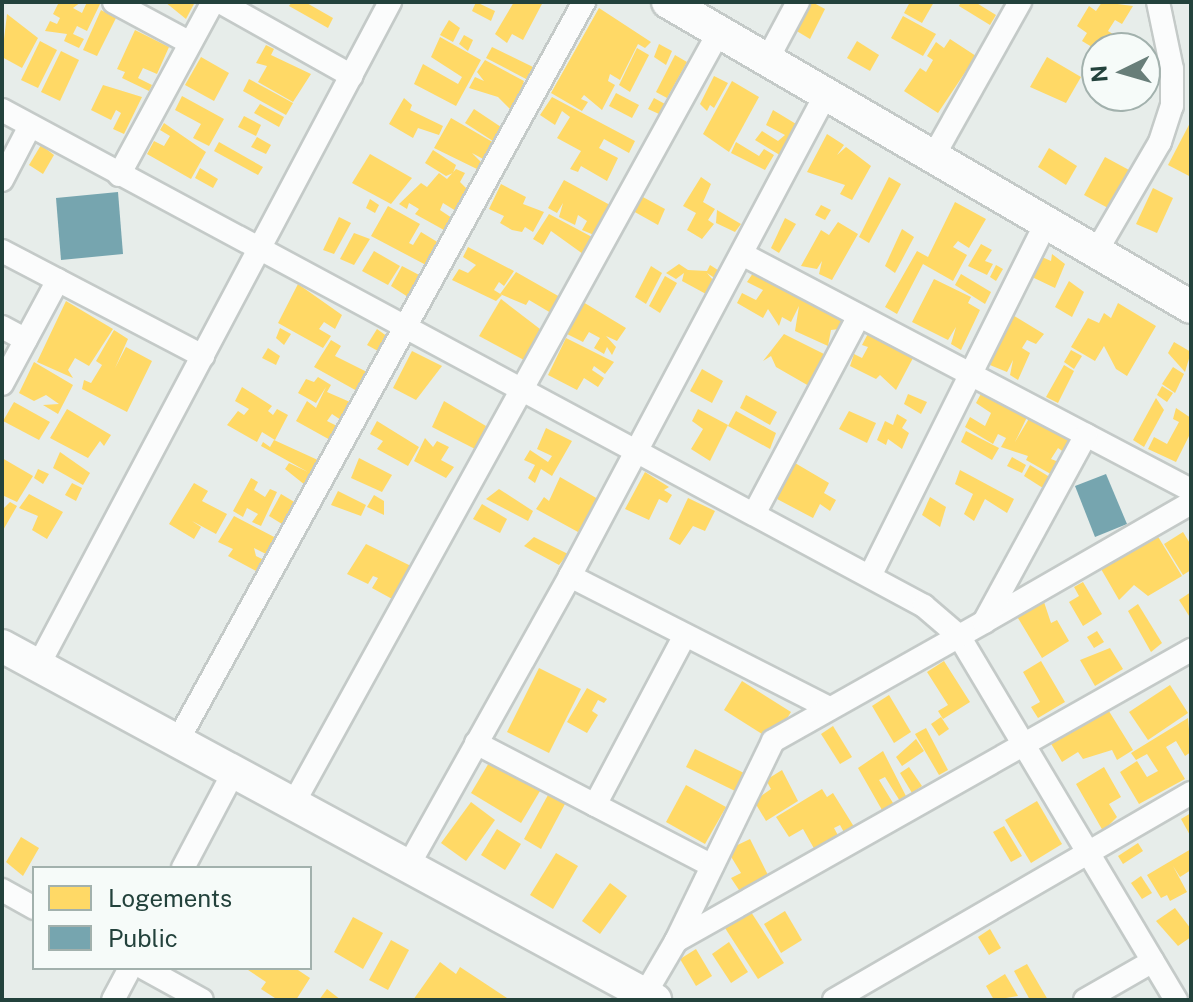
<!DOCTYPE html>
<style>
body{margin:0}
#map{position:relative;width:1193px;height:1002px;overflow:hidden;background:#e7edea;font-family:"Public Sans",sans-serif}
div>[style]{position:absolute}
.homes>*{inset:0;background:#ffd966}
.public>*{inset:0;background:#76a5af}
.roads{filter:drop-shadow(2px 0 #c4cac8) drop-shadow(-2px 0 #c4cac8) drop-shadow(0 2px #c4cac8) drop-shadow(0 -2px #c4cac8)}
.street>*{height:22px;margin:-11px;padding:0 11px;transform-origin:11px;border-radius:11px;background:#fbfcfc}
.secondary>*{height:32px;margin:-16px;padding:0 16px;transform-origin:16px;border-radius:16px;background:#fbfcfc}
span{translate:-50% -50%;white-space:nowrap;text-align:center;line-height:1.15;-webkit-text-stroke:8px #f6fbf9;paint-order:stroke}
.frame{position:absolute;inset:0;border:4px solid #23423c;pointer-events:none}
.legend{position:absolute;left:32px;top:866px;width:280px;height:104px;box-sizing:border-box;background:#f6fbf9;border:2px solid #a2b1ad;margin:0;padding:10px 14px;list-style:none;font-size:24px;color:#23423c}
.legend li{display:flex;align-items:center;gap:16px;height:40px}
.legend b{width:40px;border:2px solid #a2b1ad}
.north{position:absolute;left:1081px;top:32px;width:80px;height:80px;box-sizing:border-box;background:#f6fbf9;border:2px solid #a2b1ad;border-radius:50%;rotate:265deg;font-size:22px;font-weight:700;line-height:32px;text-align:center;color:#23423c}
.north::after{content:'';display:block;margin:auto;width:28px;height:36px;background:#687e79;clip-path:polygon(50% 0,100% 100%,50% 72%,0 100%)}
</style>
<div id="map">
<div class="homes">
<i style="clip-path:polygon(59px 2px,81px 2px,73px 8px,82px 13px,87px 2px,100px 4px,87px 31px,77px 26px,73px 34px,84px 39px,79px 48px,64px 41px,67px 34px,45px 31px,50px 21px,57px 24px,60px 18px,53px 14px)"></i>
<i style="clip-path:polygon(165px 2px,195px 2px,186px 19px)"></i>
<i style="clip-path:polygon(292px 2px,305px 2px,333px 18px,328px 28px,289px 6px)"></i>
<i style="clip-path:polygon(476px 2px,495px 11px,491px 21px,472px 11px)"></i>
<i style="clip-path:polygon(514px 2px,543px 2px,523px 40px,512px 34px,507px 43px,495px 34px)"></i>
<i style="clip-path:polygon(812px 2px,825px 9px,810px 39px,795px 30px)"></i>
<i style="clip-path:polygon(910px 2px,934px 2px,922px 23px,904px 13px)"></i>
<i style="clip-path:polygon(961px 2px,975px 2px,996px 15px,990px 25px,959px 6px)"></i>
<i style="clip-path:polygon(1102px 2px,1133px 6px,1122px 24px,1115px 20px,1108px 31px,1116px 36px,1109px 48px,1097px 50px,1082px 41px,1087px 33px,1077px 26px,1089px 6px,1096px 11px)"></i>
<i style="clip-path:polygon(599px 8px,651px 42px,645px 48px,638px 44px,620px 80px,610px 74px,608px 81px,615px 85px,602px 110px,584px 95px,581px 99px,588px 102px,582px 111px,551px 93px)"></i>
<i style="clip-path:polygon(101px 10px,116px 18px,97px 56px,83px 50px)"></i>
<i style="clip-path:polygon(7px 14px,38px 38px,22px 68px,2px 57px)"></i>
<i style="clip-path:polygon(903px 16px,936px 34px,923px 56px,891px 38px)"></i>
<i style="clip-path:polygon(449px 20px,460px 28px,453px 42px,440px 35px)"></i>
<i style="clip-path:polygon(135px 30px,169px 47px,157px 74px,143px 68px,138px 78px,152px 85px,149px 91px,122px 78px,125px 72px,117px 69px)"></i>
<i style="clip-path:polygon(464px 35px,473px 40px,468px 51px,459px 44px)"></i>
<i style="clip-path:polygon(440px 37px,481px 60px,456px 106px,414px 84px,423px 64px,458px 84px,462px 77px,431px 57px)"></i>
<i style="clip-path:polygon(950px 39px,976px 56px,938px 113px,904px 91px,920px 68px,926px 72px,933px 60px,927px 56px,936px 42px,944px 48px)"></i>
<i style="clip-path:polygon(40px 41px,57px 50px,38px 88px,21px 80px)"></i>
<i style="clip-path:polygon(857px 41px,879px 55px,870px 71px,847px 58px)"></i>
<i style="clip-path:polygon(659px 44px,672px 51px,666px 65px,654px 57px)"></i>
<i style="clip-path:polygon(266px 45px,274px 49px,271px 55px,311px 74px,293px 102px,258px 82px,267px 66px,256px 63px)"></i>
<i style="clip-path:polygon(492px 47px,533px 67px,526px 79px,486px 58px)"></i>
<i style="clip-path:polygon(637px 48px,649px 55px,630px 92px,619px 85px)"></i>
<i style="clip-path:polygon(61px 51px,79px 60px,60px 101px,41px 92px)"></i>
<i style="clip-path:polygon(675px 55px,687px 62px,667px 98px,656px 92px)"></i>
<i style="clip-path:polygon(201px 57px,229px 73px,214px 101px,185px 85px)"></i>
<i style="clip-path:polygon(1047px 57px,1081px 77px,1066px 103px,1030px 87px)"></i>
<i style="clip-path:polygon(485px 60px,524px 81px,513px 112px,498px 97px,469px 88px,475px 77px,484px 81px,477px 72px)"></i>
<i style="clip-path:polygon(714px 76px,728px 83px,714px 108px,710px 105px,707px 111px,700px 104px)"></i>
<i style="clip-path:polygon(249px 79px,293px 103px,286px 115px,243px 91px)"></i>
<i style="clip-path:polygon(732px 81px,759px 97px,729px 152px,703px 134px)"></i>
<i style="clip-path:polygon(103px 85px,142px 97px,124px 134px,113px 129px,121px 113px,116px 110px,111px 120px,91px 110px)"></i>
<i style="clip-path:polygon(616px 93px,639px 105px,632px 118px,609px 106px)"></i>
<i style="clip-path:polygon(182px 96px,224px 119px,209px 146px,193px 138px,201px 124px,175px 110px)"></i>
<i style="clip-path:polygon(552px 97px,635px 141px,629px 153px,604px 139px,599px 148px,618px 158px,607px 181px,581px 166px,578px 172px,570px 169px,581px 151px,557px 138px,570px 117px,562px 111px,555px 125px,540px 115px)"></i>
<i style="clip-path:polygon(404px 98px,412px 105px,410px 110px,443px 126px,439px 135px,418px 128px,413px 138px,389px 124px)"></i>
<i style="clip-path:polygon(654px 98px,665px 104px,659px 114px,648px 109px)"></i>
<i style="clip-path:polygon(260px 104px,284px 117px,279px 127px,254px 113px)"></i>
<i style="clip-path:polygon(474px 109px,504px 129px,496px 143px,465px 123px)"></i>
<i style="clip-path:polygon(773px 110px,801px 127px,783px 157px,755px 140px,762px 131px,778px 141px,785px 135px,766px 125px)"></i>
<i style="clip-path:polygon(244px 116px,261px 125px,256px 136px,238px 127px)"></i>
<i style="clip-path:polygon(451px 118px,496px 144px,485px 160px,472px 153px,484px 165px,481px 171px,434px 148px)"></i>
<i style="clip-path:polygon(1191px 121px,1191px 177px,1168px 165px)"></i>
<i style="clip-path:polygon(164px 123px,206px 152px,191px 179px,147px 154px,154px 141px,164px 146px,170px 136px,160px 130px)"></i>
<i style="clip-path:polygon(827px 134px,844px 145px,837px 155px,846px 147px,871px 166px,852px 200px,840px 194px,845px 185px,807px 172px)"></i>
<i style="clip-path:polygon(257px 137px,271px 145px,266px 154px,251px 147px)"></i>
<i style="clip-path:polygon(219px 142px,263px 167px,258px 175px,214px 151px)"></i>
<i style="clip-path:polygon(736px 142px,759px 156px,764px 149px,774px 155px,765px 170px,731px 153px)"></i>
<i style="clip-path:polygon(41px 145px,54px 155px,43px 174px,29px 165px)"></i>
<i style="clip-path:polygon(1049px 148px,1077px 166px,1066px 185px,1038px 167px)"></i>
<i style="clip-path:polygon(433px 150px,456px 165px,453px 173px,446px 176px,425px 163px)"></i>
<i style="clip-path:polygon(370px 154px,412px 178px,391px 204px,352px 183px)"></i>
<i style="clip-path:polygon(1105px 157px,1129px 170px,1108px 208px,1084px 195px)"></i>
<i style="clip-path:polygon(200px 168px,218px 179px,213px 188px,195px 178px)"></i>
<i style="clip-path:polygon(456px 169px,465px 173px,460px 182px,467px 189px,456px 211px,443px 203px,440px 210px,452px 218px,444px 230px,415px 214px,419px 209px,409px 203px,407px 209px,399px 204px,421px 183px,427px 187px,439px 173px,447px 179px)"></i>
<i style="clip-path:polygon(701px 177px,711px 184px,703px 202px,715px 209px,708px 220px,714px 224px,702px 239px,687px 230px,696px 213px,683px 206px)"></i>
<i style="clip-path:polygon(889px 177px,901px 184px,869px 243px,859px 237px)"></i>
<i style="clip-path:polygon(564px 180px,610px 205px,594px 235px,582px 230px,587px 221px,578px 215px,575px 225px,559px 217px,563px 203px,557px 213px,548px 208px)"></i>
<i style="clip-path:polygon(501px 184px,526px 197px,523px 204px,544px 212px,533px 232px,525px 227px,522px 232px,512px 230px,500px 223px,504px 216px,489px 209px)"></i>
<i style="clip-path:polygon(1153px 188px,1173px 198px,1157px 233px,1136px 224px)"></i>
<i style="clip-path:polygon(641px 196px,665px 209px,658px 225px,633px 211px)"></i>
<i style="clip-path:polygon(370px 199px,379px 205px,375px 213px,366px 208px)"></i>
<i style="clip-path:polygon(955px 202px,986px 219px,969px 248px,958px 241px,953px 247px,967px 255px,953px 281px,923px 264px,897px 314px,885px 307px,917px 251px,928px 257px)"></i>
<i style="clip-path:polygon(821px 205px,831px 210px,825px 220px,815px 215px)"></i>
<i style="clip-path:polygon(388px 206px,420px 224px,409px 243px,413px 245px,421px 232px,439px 243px,426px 265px,371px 236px)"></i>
<i style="clip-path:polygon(717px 210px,741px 224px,735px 232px,716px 223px)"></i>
<i style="clip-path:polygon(549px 214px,592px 237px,583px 254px,551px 231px,543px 245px,533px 239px)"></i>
<i style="clip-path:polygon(339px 217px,351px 223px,334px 254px,323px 250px)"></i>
<i style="clip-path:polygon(785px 218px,796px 224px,779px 253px,771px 248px)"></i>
<i style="clip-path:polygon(838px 222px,858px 234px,832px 280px,819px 274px,822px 261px,817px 269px,801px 266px,821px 230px,829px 235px)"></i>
<i style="clip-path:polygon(902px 229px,914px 237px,895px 273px,885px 266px)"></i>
<i style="clip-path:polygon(354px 233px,370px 239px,354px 265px,340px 259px)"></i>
<i style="clip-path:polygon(981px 244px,992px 250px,985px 261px,993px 264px,987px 275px,968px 266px)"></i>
<i style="clip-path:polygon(468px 247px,514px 271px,504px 286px,499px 282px,494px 290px,502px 295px,496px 301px,452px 280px,459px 269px,468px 273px,476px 265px,463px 257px)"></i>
<i style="clip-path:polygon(374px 251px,400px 266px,388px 285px,362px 271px)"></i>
<i style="clip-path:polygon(1052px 254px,1065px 264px,1055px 288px,1032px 277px,1042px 257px,1051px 261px)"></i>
<i style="clip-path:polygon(679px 264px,688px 270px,707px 271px,710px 265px,721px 272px,716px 279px,707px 273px,713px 280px,706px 294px,682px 281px,684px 273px,676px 279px,666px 273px)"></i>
<i style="clip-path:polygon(996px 265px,1003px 269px,996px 281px,990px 277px)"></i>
<i style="clip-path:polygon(402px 266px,421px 276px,408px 297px,391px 286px)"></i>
<i style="clip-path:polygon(651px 266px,662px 273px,646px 304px,635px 297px)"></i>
<i style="clip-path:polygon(755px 270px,845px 315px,839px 329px,831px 330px,828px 346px,795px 331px,799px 306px,791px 322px,782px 317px,779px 326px,768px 309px,763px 318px,737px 303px,742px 293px,756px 300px,763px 290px,747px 282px)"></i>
<i style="clip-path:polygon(516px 272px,560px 297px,551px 313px,529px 300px,526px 305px,500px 294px)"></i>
<i style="clip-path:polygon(961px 274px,991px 292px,985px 304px,955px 285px)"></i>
<i style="clip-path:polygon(665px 276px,677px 283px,660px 313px,649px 306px)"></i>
<i style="clip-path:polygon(934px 279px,971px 297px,968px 303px,980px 310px,961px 350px,951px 344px,956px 327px,948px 340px,912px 322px)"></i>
<i style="clip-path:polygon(1069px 281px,1084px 292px,1072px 317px,1055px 307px)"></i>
<i style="clip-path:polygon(298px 284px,342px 315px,335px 329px,324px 322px,319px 329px,331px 336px,323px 348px,278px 323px)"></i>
<i style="clip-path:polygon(501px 299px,540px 329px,524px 360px,479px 336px)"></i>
<i style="clip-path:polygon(66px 301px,113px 329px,89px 366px,75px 358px,68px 370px,73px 378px,37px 362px)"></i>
<i style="clip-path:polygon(583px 302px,626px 328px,617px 341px,606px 336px,616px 347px,612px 355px,607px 347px,604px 354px,594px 348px,600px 338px,589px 332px,583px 342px,567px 334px)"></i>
<i style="clip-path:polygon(1118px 303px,1156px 326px,1127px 376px,1116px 369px,1104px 346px,1095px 361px,1071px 347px,1088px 318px,1099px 323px,1104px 313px,1111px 318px)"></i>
<i style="clip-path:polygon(1011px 314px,1044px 334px,1036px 344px,1027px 340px,1022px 348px,1030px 353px,1018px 380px,1010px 375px,1013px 360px,1007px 372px,985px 363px)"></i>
<i style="clip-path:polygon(280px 328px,291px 334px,284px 345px,276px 338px)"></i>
<i style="clip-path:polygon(871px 328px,913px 358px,896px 390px,880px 375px,876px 379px,850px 366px,854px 354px,862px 358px,868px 347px,862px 345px)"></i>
<i style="clip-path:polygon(377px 329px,388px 337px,378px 351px,367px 345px)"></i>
<i style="clip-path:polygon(114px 330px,128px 339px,115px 368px,126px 347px,152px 361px,127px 412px,82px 389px,84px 380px,91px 383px,102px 365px,96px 361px)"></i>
<i style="clip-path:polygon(784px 334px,826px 355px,809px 386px,776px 367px,771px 356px,763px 361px)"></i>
<i style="clip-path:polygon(566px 338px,614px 362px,605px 374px,594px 366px,592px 370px,604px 378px,598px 387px,584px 378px,577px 390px,548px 375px)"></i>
<i style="clip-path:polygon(331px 340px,341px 346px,335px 356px,367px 372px,357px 391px,314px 367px)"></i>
<i style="clip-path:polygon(1174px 342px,1191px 352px,1185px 372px,1168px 353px)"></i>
<i style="clip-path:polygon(268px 348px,280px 356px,276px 365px,262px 358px)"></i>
<i style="clip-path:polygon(1071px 350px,1082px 356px,1074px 369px,1064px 362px)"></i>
<i style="clip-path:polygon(412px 351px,442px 366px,416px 400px,393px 388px)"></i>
<i style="clip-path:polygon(34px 362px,73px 385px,58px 414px,43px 405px,59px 404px,46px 395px,34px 401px,19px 393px)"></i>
<i style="clip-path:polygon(1064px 365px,1074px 371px,1058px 403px,1046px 397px)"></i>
<i style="clip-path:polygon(1173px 367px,1184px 374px,1175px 393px,1162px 384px)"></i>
<i style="clip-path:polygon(702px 369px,723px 381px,712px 403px,690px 391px)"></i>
<i style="clip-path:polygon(318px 377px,331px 385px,327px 392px,350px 402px,341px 420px,332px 414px,327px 421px,341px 428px,332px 441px,296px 421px,307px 401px,316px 408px,326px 387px,316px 403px,298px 393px,306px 379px,314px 382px)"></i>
<i style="clip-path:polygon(1162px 386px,1173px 393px,1167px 402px,1157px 395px)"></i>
<i style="clip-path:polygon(242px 387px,272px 406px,268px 411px,273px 415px,277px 409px,288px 415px,275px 440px,262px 432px,257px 442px,227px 425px,238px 411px,244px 415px,249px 409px,235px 401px)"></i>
<i style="clip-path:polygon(983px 390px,1028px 415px,1015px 442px,1030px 417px,1075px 440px,1068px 455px,1058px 448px,1051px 459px,1064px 464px,1056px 477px,1026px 460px,1028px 456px,1001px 447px,1006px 438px,998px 434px,993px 444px,965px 427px,970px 417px,985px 426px,991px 413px,976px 403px)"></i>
<i style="clip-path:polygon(908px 394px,927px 402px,921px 414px,904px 404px)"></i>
<i style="clip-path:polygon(746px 395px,777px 412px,770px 425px,740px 408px)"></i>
<i style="clip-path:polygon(1156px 398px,1164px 410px,1144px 447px,1133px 440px)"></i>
<i style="clip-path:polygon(444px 401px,486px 426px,475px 449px,432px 427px)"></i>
<i style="clip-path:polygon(14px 402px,50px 422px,39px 440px,3px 421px)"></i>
<i style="clip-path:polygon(1176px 408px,1191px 418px,1191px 432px,1176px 462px,1148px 449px,1154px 437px,1167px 444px,1179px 422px,1173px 419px)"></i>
<i style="clip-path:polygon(67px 409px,111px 435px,104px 446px,100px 441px,88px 458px,50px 438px)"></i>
<i style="clip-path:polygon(698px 409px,728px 425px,710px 461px,691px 449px,703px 429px,692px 421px)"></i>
<i style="clip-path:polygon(736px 411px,776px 433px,770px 449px,728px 426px)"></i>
<i style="clip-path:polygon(849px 411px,876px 423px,867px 443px,839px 429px)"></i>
<i style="clip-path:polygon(897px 414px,907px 420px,902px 428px,909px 433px,902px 449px,888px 439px,886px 445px,877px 440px,885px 421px,893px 425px)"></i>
<i style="clip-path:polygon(377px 421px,419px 447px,408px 466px,377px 449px,383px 441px,370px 434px)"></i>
<i style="clip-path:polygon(546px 428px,572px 441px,552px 476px,541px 469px,535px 483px,528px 478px,535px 465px,524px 460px,530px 450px,548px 462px,552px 456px,537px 449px)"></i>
<i style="clip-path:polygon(966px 431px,999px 448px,992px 460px,961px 442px)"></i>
<i style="clip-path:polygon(425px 438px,433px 447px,437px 441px,449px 447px,441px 460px,454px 467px,446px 478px,414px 461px)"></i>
<i style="clip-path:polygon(274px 440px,320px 461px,305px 485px,285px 469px,289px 463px,308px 472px,261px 446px,263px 442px,270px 447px)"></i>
<i style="clip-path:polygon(60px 452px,90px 473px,83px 485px,53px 468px)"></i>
<i style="clip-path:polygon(1012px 457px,1026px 465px,1022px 473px,1007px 466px)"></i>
<i style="clip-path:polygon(2px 458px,33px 476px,17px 502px,2px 495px)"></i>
<i style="clip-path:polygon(359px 458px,392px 475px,382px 492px,351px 478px)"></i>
<i style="clip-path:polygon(795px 463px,829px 483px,824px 493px,836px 500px,830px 511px,820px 504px,813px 518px,777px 499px)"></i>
<i style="clip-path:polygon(1030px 465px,1053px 479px,1046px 490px,1024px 476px)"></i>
<i style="clip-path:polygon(38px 469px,49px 474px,43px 484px,34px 478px)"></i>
<i style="clip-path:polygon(960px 470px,1014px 499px,1007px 513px,985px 499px,974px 521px,964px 514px,973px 494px,955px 484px)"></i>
<i style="clip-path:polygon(645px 472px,669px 487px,664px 490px,672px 495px,667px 503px,659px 499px,649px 520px,625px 509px)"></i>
<i style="clip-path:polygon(560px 477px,598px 499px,578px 532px,536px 509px,544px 497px,549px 501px)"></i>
<i style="clip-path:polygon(251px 478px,258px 482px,254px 490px,265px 497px,270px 489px,277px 492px,261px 526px,252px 522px,258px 514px,247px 508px,243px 517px,233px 511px)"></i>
<i style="clip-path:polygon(72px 483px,82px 488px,76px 501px,65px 495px)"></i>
<i style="clip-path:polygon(194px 483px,208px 491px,202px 501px,227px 514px,216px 534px,192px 521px,201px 527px,194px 539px,169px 524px)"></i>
<i style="clip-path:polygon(499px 489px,533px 511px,528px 521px,486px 499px)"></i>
<i style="clip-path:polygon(338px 491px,366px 505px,361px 516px,331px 505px)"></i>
<i style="clip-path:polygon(29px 494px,63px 512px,47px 539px,32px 530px,38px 516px,19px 508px)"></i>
<i style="clip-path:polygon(281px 494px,296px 503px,282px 524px,269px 516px)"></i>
<i style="clip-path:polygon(374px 495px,384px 501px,384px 515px,367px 507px)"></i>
<i style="clip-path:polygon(930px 497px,946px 507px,940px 527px,922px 515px)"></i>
<i style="clip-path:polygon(688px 498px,715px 511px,705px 531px,693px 526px,680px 545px,669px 539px)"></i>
<i style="clip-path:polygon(10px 502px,17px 506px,2px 532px,2px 510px)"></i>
<i style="clip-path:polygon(482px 504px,507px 519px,500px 533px,473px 519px)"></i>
<i style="clip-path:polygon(234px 516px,280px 540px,268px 555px,254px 548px,256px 556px,268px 562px,260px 573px,228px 556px,233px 549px,218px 542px)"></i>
<i style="clip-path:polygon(1183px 532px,1191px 545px,1191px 570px,1183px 575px,1164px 544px)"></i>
<i style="clip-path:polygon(1157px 535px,1182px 576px,1148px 596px,1134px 585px,1119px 600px,1101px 569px)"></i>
<i style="clip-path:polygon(534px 537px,568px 554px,559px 565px,524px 546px)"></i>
<i style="clip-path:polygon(366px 544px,411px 566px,394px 600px,372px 588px,378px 578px,373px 576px,368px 584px,347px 574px)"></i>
<i style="clip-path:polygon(1083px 582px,1102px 614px,1083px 626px,1069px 602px,1079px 596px,1074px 587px)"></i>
<i style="clip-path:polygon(1191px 592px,1191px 619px,1179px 600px)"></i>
<i style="clip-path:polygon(1042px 596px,1051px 623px,1057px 620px,1069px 641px,1042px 658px,1015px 613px)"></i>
<i style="clip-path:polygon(1138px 604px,1162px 643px,1151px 652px,1128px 611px)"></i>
<i style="clip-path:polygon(1097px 631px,1104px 642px,1094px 648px,1087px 637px)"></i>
<i style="clip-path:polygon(1110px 648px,1123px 669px,1095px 686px,1080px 660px)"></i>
<i style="clip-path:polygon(944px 661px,970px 702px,943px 719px,938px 711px,948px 705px,927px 672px)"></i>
<i style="clip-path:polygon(1041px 661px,1065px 702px,1038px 718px,1031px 707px,1040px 702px,1023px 672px)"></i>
<i style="clip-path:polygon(539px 668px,581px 689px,549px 753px,507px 732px)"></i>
<i style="clip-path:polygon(742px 681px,791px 712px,773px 741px,724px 710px)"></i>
<i style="clip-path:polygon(1170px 685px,1188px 713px,1148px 740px,1129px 712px)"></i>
<i style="clip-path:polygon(587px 688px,607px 699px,604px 703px,598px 700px,592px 711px,598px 715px,587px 733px,567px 722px)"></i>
<i style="clip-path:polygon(889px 695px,911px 732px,894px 743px,872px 706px)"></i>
<i style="clip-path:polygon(1107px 708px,1133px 750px,1117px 760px,1112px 750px,1083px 759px,1078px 752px,1062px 762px,1050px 742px)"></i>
<i style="clip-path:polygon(941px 717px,949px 729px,939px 736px,931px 724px)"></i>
<i style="clip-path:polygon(1188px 718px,1191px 752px,1185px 756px,1176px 741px,1166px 747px,1185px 779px,1139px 804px,1120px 772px,1137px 761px,1147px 777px,1158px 771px,1147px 754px,1136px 760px,1131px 753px)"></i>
<i style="clip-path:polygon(833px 726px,852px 757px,840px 764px,821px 734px)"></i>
<i style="clip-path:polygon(926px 728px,948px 770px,939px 775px,915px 734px)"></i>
<i style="clip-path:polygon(916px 739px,924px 751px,902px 766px,896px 757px)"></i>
<i style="clip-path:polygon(695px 749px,744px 773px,735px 791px,686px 767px)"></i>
<i style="clip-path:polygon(883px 751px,909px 802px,903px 806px,885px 777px,879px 780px,893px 803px,882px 810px,858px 768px)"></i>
<i style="clip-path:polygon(490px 761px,540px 791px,521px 823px,471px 793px)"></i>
<i style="clip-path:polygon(909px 767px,922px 786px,912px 793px,900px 773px)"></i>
<i style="clip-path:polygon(1104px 767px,1121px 797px,1109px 804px,1117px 817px,1103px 831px,1076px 784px)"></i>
<i style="clip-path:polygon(782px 770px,798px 801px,766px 821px,754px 801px,771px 789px,766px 780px)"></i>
<i style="clip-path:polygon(686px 785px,726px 807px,705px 844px,666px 822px)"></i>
<i style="clip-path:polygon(822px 789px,827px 797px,833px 793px,856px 830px,846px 836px,840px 825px,834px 828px,840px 839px,816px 852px,803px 829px,789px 837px,776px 817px)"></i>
<i style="clip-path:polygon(548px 795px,565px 804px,541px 849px,524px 839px)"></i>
<i style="clip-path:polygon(1037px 801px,1062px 844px,1031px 863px,1005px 820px)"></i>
<i style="clip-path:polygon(471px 802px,495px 820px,466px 861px,441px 843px)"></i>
<i style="clip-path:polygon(1191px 813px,1191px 837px,1181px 819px)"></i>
<i style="clip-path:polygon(1004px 826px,1022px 856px,1011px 862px,993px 832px)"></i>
<i style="clip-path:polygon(497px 829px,521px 844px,505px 870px,481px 855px)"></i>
<i style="clip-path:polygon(21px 837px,39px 848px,23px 876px,6px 862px)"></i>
<i style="clip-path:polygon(750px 839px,769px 877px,741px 893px,731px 878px,741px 873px,727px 850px)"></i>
<i style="clip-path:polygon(1138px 843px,1143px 851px,1123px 864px,1118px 856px)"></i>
<i style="clip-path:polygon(1191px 849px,1191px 870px,1180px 877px,1173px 866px,1187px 892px,1170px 901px,1167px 895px,1161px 898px,1147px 875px)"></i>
<i style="clip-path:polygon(556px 853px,578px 866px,553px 909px,530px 895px)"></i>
<i style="clip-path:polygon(1141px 876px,1152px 893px,1142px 899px,1131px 883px)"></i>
<i style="clip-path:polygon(610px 883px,627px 896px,600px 934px,582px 921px)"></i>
<i style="clip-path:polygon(1175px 908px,1191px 929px,1191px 937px,1178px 946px,1156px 921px)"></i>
<i style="clip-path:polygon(785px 911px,802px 940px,781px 953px,764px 924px)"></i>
<i style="clip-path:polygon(751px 912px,784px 963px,758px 979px,725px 928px)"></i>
<i style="clip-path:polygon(353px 917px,383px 933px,363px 969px,334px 952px)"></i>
<i style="clip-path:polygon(990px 929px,1001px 948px,989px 955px,978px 937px)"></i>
<i style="clip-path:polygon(391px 940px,409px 950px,388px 990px,369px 980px)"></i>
<i style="clip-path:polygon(729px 942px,748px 972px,731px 983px,712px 954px)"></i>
<i style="clip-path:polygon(696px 949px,712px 976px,696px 986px,680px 959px)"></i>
<i style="clip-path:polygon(440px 962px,456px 974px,460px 967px,510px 1000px,413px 1000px)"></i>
<i style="clip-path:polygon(1027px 964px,1048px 1000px,1030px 1000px,1014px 971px)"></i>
<i style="clip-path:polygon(245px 968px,295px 968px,310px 978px,296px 1000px,278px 1000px,261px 989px,266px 982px)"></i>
<i style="clip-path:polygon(1005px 974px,1018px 996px,994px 1000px,986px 986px)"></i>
<i style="clip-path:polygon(327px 989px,341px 1000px,319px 1000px)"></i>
</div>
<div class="public">
<i style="clip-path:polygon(118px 192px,123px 254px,61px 260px,56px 198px)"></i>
<i style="clip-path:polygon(1106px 474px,1127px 524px,1095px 537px,1075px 486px)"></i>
</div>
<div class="roads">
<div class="street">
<i style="left:114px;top:2px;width:86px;rotate:28.3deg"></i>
<i style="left:220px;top:2px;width:151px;rotate:29.3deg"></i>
<i style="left:767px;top:60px;width:66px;rotate:-61.9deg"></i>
<i style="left:2px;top:110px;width:1047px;rotate:28.28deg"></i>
<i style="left:924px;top:606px;width:46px;rotate:40.6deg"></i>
<i style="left:959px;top:636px;width:424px;rotate:59.2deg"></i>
<i style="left:933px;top:157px;width:178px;rotate:-60.7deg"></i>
<i style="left:119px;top:175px;width:197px;rotate:-61.5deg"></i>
<i style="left:2px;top:180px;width:61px;rotate:-62.6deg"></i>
<i style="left:2px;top:251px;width:227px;rotate:27.6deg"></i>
<i style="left:1096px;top:252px;width:127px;rotate:-59.8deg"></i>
<i style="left:1160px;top:142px;width:38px;rotate:-72deg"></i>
<i style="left:1172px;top:106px;width:37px;rotate:-90deg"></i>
<i style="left:1172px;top:69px;width:68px;rotate:-101.8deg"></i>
<i style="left:742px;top:254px;width:507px;rotate:27.73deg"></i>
<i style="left:2px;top:327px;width:27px;rotate:28deg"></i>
<i style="left:2px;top:384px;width:118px;rotate:-61.7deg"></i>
<i style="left:754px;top:514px;width:224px;rotate:-62.1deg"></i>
<i style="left:570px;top:576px;width:291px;rotate:27deg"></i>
<i style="left:870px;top:576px;width:394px;rotate:-63.5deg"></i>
<i style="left:984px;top:622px;width:239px;rotate:-29.9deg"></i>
<i style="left:38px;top:666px;width:752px;rotate:-62.07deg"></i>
<i style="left:177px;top:742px;width:845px;rotate:-61.19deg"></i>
<i style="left:476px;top:743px;width:266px;rotate:27.5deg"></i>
<i style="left:595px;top:805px;width:192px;rotate:-62.1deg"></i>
<i style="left:292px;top:806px;width:884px;rotate:-61.12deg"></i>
<i style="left:183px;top:868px;width:107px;rotate:-62.2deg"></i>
<i style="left:407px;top:868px;width:334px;rotate:-60.8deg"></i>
<i style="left:570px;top:576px;width:546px;rotate:-62.03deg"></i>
<i style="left:2px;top:890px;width:37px;rotate:29deg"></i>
<i style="left:676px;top:941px;width:222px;rotate:-64.1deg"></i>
<i style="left:773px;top:741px;width:242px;rotate:-29.4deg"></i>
<i style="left:984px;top:622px;width:213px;rotate:-61.4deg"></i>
<i style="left:144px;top:968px;width:66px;rotate:28.9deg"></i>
<i style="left:645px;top:994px;width:61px;rotate:-59.7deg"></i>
<i style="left:676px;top:941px;width:592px;rotate:-29.47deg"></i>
<i style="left:113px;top:1000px;width:36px;rotate:-62deg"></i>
<i style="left:834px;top:1000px;width:413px;rotate:-30.1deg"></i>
<i style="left:1085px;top:1000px;width:78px;rotate:-29.8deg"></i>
</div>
<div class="secondary">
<i style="left:668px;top:2px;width:605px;rotate:30.25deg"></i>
<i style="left:2px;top:646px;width:743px;rotate:28.46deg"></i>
</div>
</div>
<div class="frame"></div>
<ul class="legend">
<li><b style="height:22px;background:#ffd966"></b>Logements</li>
<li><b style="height:22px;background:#76a5af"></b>Public</li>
</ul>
<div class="north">N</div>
</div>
